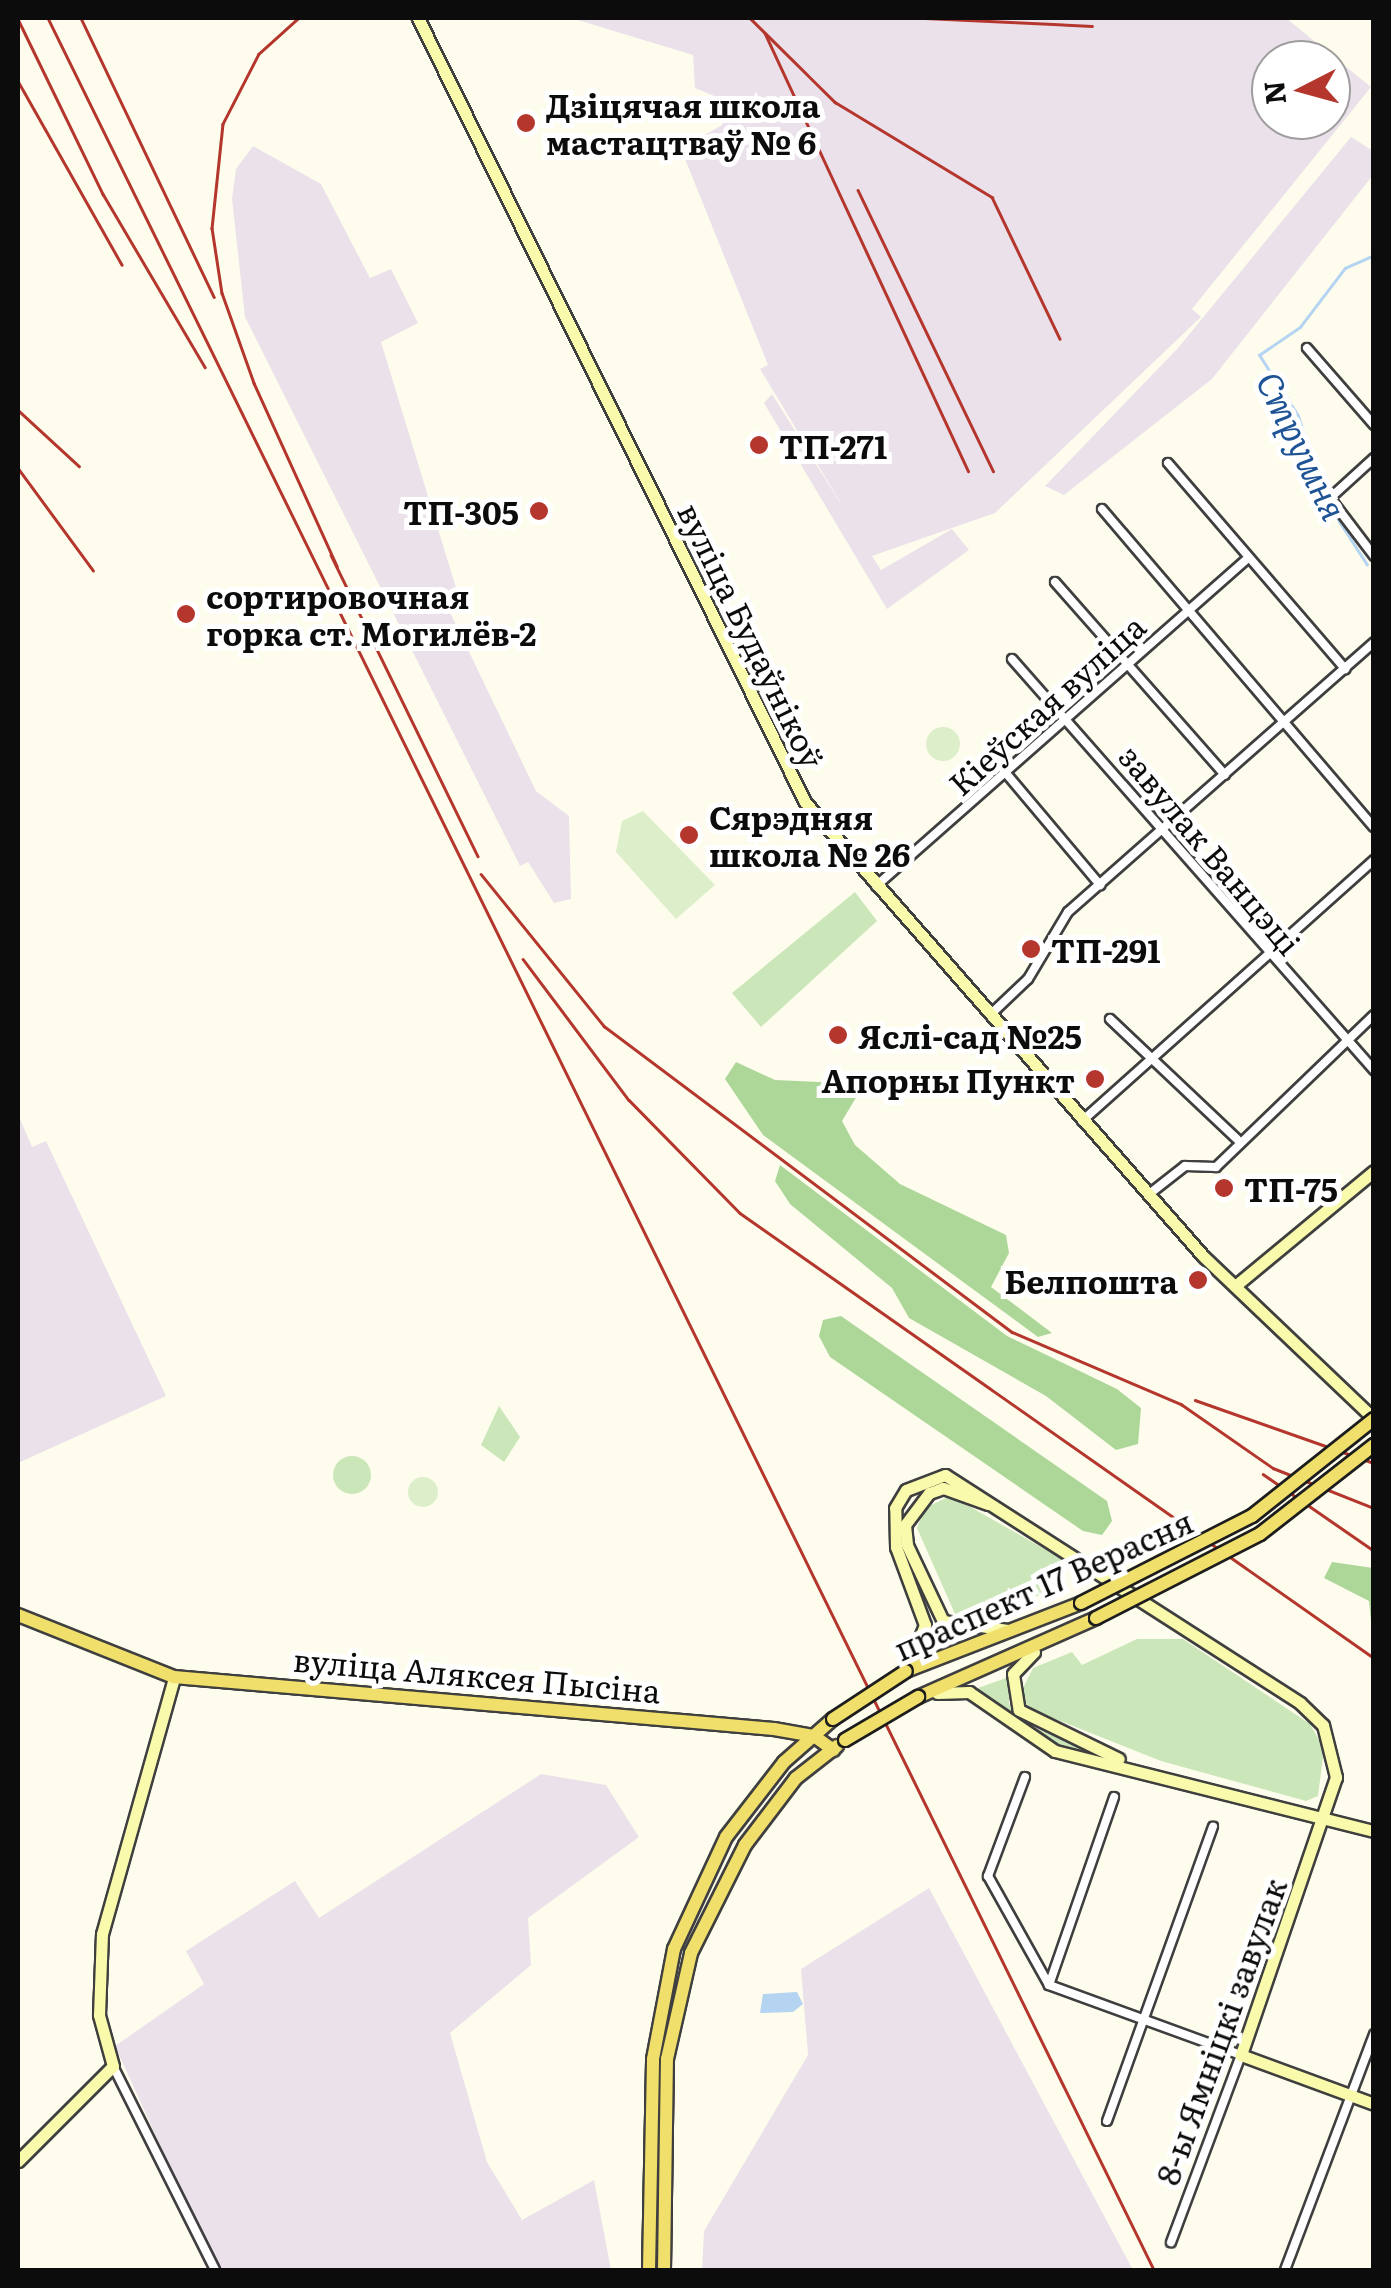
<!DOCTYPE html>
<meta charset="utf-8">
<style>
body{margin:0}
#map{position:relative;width:1391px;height:2288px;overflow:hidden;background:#fefded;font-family:Literata,serif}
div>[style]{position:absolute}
.industrial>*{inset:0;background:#ebe1eb}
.green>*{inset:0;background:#cbe6b9}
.round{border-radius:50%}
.forest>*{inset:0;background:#add699}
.pitch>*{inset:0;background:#ddeeca}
.water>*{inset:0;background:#b5d4f2}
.stream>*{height:2.5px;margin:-1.25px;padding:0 1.25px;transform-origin:1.25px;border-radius:1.25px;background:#b5d4f2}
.roads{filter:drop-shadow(2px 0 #3f3f3f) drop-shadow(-2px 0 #3f3f3f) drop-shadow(0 2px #3f3f3f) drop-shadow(0 -2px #3f3f3f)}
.street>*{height:8px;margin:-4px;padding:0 4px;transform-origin:4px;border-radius:4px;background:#fff}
.secondary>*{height:11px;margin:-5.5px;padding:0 5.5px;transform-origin:5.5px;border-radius:5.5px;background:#fafaac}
.primary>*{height:12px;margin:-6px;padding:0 6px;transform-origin:6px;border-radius:6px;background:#f0df6b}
.rail>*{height:2.5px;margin:-1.25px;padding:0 1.25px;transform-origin:1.25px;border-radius:1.25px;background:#b4362d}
.bridges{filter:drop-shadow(2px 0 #1d1d1d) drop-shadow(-2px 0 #1d1d1d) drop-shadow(0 2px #1d1d1d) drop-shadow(0 -2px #1d1d1d)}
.primary-bridge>*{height:12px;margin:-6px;padding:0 6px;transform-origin:6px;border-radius:6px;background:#f0df6b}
.dots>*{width:28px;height:28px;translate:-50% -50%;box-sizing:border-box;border:5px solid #fff;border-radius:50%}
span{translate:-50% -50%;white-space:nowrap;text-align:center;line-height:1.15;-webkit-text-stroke:10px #fff;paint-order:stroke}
.poi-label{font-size:32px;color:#0c0c0c;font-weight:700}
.left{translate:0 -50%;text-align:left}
.right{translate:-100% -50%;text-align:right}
.street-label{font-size:32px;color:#0c0c0c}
.water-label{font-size:35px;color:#1e5496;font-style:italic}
.frame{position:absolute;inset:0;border:20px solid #0c0c0c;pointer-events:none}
.north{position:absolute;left:1251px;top:40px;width:100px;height:100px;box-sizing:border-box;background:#fff;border:2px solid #9e9e9e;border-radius:50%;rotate:264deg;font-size:28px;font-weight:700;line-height:40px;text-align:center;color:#0c0c0c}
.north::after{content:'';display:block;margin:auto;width:35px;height:45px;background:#b4362d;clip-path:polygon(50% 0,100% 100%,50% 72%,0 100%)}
</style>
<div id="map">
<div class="industrial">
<i style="clip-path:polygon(evenodd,571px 18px,1286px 18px,1371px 87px,1192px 309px,1201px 317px,995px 513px,872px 556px,881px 570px,952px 529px,969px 550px,887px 609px,764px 403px,772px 394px,848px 515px,760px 369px,768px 365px,681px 149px,722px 125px,724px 100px,695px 88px,693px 55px,571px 18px,1331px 60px,1331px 120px,1271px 120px,1271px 60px,1331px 60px)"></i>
<i style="clip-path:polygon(1351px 137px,1373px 151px,1373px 175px,1212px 379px,1064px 495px,1045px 486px,1178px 348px)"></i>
<i style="clip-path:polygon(253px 146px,321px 184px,370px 278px,391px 269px,418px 323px,381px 342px,460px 601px,448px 608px,536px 791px,569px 816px,571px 899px,554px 903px,528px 862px,520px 866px,245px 317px,232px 199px,236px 169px)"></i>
<i style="clip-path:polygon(18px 1114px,32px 1147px,46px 1141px,166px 1396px,18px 1463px)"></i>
<i style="clip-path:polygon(541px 1774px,606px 1785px,639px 1837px,528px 1918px,531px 1965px,450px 2033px,487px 2162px,522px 2220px,594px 2180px,611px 2270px,217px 2270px,115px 2046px,204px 1984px,186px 1951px,295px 1881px,319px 1918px)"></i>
<i style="clip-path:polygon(929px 1888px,1133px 2270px,702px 2270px,704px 2231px,808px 2055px,801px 1969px)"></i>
</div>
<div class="green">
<i style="clip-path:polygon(855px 892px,877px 921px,761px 1027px,732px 993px)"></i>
<i style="clip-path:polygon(499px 1406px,520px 1437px,504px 1462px,481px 1445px)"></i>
<i class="round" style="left:333px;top:1456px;width:38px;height:38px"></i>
<i style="clip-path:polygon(946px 1498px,960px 1501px,1083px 1571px,1049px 1564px,1061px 1588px,975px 1618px,955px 1614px,917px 1528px,925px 1508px)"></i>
<i style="clip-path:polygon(1137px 1639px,1183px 1639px,1310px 1724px,1324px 1749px,1318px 1796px,1306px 1801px,1161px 1761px,1028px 1708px,1021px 1692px,1033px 1668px,1072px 1652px,1082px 1665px)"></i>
<i style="clip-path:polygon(1009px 1677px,1009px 1704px,1022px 1722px,1095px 1755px,1059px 1747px,989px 1701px,975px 1689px)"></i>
</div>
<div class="forest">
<i style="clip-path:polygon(736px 1062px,775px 1080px,864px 1084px,842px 1121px,855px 1145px,900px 1184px,1006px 1235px,1009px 1253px,991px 1287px,1052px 1333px,1038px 1337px,763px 1135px,725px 1079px)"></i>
<i style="clip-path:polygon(780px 1165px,1007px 1336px,1117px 1389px,1141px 1408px,1138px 1444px,1116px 1450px,1046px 1396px,909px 1318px,892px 1288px,790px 1204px,775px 1181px)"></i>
<i style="clip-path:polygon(841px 1316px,1107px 1501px,1112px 1521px,1102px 1535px,1083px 1531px,830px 1357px,819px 1336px,823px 1320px)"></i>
<i style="clip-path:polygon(1332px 1562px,1373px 1568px,1373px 1640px,1369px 1601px,1324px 1578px)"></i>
</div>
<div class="pitch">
<i class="round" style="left:926px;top:727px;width:34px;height:34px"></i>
<i style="clip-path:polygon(643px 811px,715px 885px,676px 919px,616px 852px,622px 821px)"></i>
<i class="round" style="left:408px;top:1477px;width:30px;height:30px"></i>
</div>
<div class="water">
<i style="clip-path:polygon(797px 1992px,803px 2004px,793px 2012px,760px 2013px,763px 1994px)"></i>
</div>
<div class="stream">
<i style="left:1367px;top:565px;width:80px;rotate:-122.7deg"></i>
<i style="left:1324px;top:498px;width:86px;rotate:-107.6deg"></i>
<i style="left:1298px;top:416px;width:72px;rotate:-122.6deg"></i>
<i style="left:1259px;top:355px;width:50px;rotate:-34.3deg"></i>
<i style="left:1300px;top:327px;width:74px;rotate:-52.7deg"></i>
<i style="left:1345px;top:268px;width:32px;rotate:-24deg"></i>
</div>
<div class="roads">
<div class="street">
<i style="left:1307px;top:348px;width:102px;rotate:49deg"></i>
<i style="left:1374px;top:458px;width:59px;rotate:137.7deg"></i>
<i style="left:1330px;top:498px;width:73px;rotate:52.8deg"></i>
<i style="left:1168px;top:463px;width:272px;rotate:49.3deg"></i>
<i style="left:1102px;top:509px;width:418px;rotate:49.5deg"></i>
<i style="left:1055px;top:582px;width:257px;rotate:48.6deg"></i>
<i style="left:1012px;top:659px;width:548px;rotate:48.63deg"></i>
<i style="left:1005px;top:772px;width:148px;rotate:49.9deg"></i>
<i style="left:876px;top:886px;width:496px;rotate:-41.4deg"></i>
<i style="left:990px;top:1015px;width:52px;rotate:-43.5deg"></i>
<i style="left:1028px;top:979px;width:78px;rotate:-59.2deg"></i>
<i style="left:1068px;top:912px;width:408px;rotate:-41.4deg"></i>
<i style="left:1110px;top:1019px;width:175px;rotate:43.4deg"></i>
<i style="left:1082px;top:1121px;width:392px;rotate:-41.8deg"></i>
<i style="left:1148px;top:1195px;width:47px;rotate:-38.1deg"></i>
<i style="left:1185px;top:1166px;width:31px;rotate:2deg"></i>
<i style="left:1216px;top:1167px;width:219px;rotate:-43.9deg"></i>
<i style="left:1025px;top:1777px;width:106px;rotate:110.5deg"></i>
<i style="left:988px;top:1876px;width:125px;rotate:60.8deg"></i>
<i style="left:1049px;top:1985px;width:204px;rotate:20deg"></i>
<i style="left:1241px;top:2055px;width:200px;rotate:110.5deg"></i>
<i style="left:1049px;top:1985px;width:199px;rotate:-70.9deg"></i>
<i style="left:113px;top:2066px;width:228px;rotate:63.4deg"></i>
<i style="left:1107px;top:2121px;width:313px;rotate:-70.2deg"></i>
<i style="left:1285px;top:2270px;width:252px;rotate:-69.3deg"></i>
</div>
<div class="secondary">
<i style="left:418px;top:18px;width:874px;rotate:63.73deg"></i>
<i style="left:805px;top:802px;width:604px;rotate:48.76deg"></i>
<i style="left:1203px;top:1256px;width:236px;rotate:43.6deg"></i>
<i style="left:1235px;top:1286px;width:180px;rotate:-39.6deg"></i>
<i style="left:988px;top:1504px;width:48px;rotate:-160.4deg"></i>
<i style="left:943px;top:1488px;width:15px;rotate:160deg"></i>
<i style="left:929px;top:1493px;width:40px;rotate:127deg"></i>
<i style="left:905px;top:1525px;width:20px;rotate:84deg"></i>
<i style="left:907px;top:1545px;width:84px;rotate:64.7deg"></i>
<i style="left:943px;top:1621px;width:67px;rotate:7.8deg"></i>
<i style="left:1034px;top:1652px;width:30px;rotate:134deg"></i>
<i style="left:1013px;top:1674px;width:36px;rotate:81deg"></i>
<i style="left:1019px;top:1710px;width:111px;rotate:26.1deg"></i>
<i style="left:906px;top:1671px;width:50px;rotate:-67.6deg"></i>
<i style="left:925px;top:1625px;width:83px;rotate:-110.4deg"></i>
<i style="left:896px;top:1547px;width:39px;rotate:-91deg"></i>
<i style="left:895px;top:1508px;width:21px;rotate:-59deg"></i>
<i style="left:906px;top:1490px;width:42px;rotate:-21deg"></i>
<i style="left:945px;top:1475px;width:422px;rotate:32.7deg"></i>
<i style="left:1300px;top:1703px;width:32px;rotate:44deg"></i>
<i style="left:1323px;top:1725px;width:54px;rotate:76deg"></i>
<i style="left:1336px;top:1777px;width:294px;rotate:108.9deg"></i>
<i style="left:1241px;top:2055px;width:142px;rotate:20.2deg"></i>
<i style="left:937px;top:1693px;width:32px;rotate:-2deg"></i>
<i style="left:969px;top:1692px;width:104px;rotate:34.5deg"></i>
<i style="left:1055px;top:1751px;width:329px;rotate:14.1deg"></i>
<i style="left:18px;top:2161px;width:134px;rotate:-45deg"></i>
<i style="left:113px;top:2066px;width:53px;rotate:-105.4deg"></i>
<i style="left:99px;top:2015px;width:81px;rotate:-87.9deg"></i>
<i style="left:102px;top:1934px;width:267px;rotate:-74.3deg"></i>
</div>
<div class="primary">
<i style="left:18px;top:1615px;width:168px;rotate:21.7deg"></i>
<i style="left:174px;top:1677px;width:602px;rotate:4.95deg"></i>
<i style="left:774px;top:1729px;width:41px;rotate:9.9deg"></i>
<i style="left:814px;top:1736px;width:24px;rotate:36deg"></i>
<i style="left:906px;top:1671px;width:188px;rotate:-21.2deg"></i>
<i style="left:918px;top:1697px;width:195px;rotate:-23.9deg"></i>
<i style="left:649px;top:2270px;width:211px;rotate:-88.9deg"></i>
<i style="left:653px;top:2059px;width:112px;rotate:-79.2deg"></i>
<i style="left:674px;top:1949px;width:123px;rotate:-65.1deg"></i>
<i style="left:726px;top:1837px;width:95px;rotate:-52.3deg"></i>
<i style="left:784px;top:1762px;width:65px;rotate:-41.3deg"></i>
<i style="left:664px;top:2270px;width:211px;rotate:-89.2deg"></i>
<i style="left:667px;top:2059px;width:109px;rotate:-77.2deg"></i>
<i style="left:691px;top:1953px;width:121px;rotate:-63.4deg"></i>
<i style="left:745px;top:1845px;width:84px;rotate:-52.7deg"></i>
<i style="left:796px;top:1778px;width:52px;rotate:-38deg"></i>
</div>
</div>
<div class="rail">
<i style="left:48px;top:18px;width:2509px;rotate:63.84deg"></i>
<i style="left:81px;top:18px;width:309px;rotate:64.5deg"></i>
<i style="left:299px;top:18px;width:54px;rotate:138deg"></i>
<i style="left:259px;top:54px;width:79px;rotate:117.2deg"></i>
<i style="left:223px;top:124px;width:105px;rotate:96deg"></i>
<i style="left:212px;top:228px;width:66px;rotate:81.3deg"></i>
<i style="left:222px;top:293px;width:96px;rotate:70.4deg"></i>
<i style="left:254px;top:383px;width:201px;rotate:65.6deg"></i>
<i style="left:750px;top:18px;width:120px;rotate:44.7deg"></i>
<i style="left:835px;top:102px;width:184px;rotate:31.2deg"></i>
<i style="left:992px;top:197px;width:157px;rotate:64.4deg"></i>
<i style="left:925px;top:18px;width:167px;rotate:2.7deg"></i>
<i style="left:18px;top:19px;width:195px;rotate:64.1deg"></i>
<i style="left:103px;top:194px;width:201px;rotate:59.5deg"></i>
<i style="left:765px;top:33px;width:483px;rotate:65.1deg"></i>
<i style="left:18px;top:81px;width:211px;rotate:60.5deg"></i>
<i style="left:858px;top:190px;width:312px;rotate:64.3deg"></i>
<i style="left:18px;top:410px;width:83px;rotate:42.6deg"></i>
<i style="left:18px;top:468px;width:127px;rotate:53.7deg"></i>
<i style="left:331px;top:555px;width:335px;rotate:64deg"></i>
<i style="left:481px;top:874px;width:196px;rotate:51deg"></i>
<i style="left:604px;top:1026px;width:510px;rotate:36.87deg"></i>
<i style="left:1012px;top:1332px;width:184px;rotate:23.1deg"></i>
<i style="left:1181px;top:1404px;width:112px;rotate:34.8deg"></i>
<i style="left:1273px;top:1468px;width:109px;rotate:21.6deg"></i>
<i style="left:523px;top:959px;width:176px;rotate:53.1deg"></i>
<i style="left:629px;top:1100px;width:158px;rotate:45.5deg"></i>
<i style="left:740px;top:1213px;width:775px;rotate:35.06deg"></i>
<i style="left:1195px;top:1400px;width:190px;rotate:19.4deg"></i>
<i style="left:1263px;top:1474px;width:135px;rotate:34.7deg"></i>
</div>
<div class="bridges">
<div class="primary-bridge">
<i style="left:1081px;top:1603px;width:192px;rotate:-27deg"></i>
<i style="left:1252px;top:1516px;width:156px;rotate:-38.5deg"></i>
<i style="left:1096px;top:1618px;width:184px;rotate:-27.1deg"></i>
<i style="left:1260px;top:1534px;width:145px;rotate:-38deg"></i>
<i style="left:833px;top:1719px;width:87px;rotate:-33.3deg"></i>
<i style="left:845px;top:1740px;width:85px;rotate:-30.5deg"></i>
</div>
</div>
<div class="dots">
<i style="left:526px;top:123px;background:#b4362d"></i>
<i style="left:759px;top:445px;background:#b4362d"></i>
<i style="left:539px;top:511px;background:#b4362d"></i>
<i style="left:186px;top:614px;background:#b4362d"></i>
<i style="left:689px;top:835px;background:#b4362d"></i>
<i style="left:1031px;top:949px;background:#b4362d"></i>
<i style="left:838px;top:1035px;background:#b4362d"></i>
<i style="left:1095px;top:1079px;background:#b4362d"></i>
<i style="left:1224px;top:1188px;background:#b4362d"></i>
<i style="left:1198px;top:1280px;background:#b4362d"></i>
</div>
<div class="poi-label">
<span class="left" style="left:546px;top:123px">Дзіцячая школа<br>мастацтваў № 6</span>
<span class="left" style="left:779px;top:445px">ТП-271</span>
<span class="right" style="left:519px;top:511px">ТП-305</span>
<span class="left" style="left:206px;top:614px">сортировочная<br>горка ст. Могилёв-2</span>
<span class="left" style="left:709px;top:835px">Сярэдняя<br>школа № 26</span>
<span class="left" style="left:1051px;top:949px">ТП-291</span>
<span class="left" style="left:858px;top:1035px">Яслі-сад №25</span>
<span class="right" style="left:1075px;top:1079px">Апорны Пункт</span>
<span class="left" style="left:1244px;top:1188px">ТП-75</span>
<span class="right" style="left:1178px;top:1280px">Белпошта</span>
</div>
<div class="street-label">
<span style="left:752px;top:635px;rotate:64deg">вуліца Будаўнікоў</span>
<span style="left:1046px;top:704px;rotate:-42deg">Кіеўская вуліца</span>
<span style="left:1211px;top:849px;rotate:50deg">завулак Ванцэці</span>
<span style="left:1043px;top:1584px;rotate:-24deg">праспект 17 Верасня</span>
<span style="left:477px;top:1674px;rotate:5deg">вуліца Аляксея Пысіна</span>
<span style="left:1220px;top:2031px;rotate:-70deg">8-ы Ямніцкі завулак</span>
</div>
<div class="water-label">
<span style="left:1303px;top:445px;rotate:64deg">Струшня</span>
</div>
<div class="frame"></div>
<div class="north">N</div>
</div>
